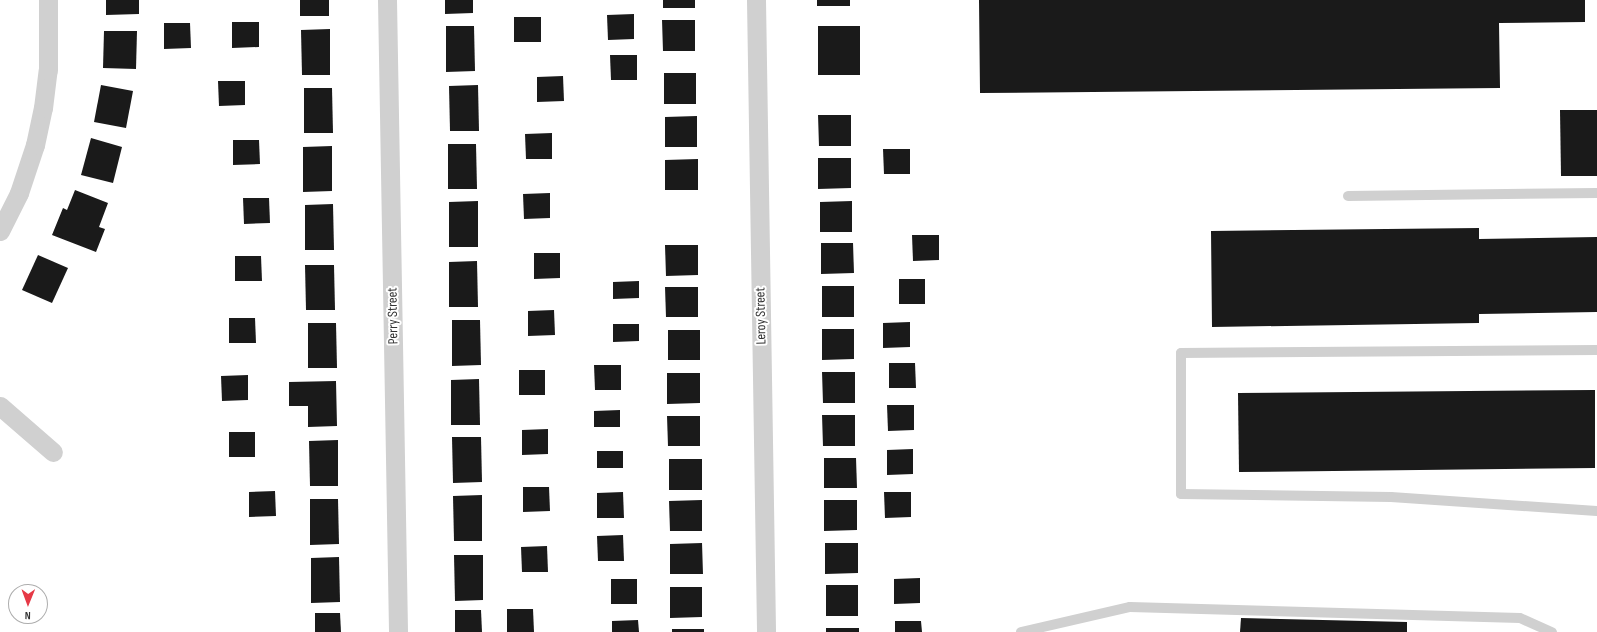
<!DOCTYPE html>
<style>
body{margin:0}
#map{position:relative;width:1597px;height:632px;overflow:hidden;background:#fff;font-family:"Sofia Sans Condensed",sans-serif}
div>[style]{position:absolute}
.building>*{inset:0;background:#1a1a1a}
.lane>*{height:10px;margin:-5px;padding:0 5px;transform-origin:5px;border-radius:5px;background:#d0d0d0}
.street>*{height:19px;margin:-9.5px;padding:0 9.5px;transform-origin:9.5px;border-radius:9.5px;background:#d0d0d0}
span{translate:-50% -50%;white-space:nowrap;text-align:center;line-height:1.15;-webkit-text-stroke:4px #fff;paint-order:stroke}
.street-label{font-size:14px;color:#333}
.north{position:absolute;left:8px;top:584px;width:40px;height:40px;box-sizing:border-box;background:#fff;border:1px solid #adadad;border-radius:50%;rotate:181deg;font-size:11px;font-weight:700;line-height:16px;text-align:center;color:#333}
.north::after{content:'';display:block;margin:auto;width:14px;height:18px;background:#e63946;clip-path:polygon(50% 0,100% 100%,50% 72%,0 100%)}
</style>
<div id="map">
<div class="building">
<i style="clip-path:polygon(106px 0,139px 0,139px 14px,106px 15px)"></i>
<i style="clip-path:polygon(300px 0,329px 0,329px 16px,300px 16px)"></i>
<i style="clip-path:polygon(445px 0,473px 0,473px 13px,445px 14px)"></i>
<i style="clip-path:polygon(663px 0,695px 0,695px 8px,663px 8px)"></i>
<i style="clip-path:polygon(817px 0,850px 0,850px 6px,817px 6px)"></i>
<i style="clip-path:polygon(979px 0,1585px 0,1585px 22px,1499px 23px,1500px 88px,980px 93px)"></i>
<i style="clip-path:polygon(634px 14px,634px 39px,608px 40px,607px 15px)"></i>
<i style="clip-path:polygon(514px 17px,541px 17px,541px 42px,514px 42px)"></i>
<i style="clip-path:polygon(662px 20px,695px 20px,695px 51px,663px 51px)"></i>
<i style="clip-path:polygon(232px 22px,259px 22px,259px 47px,232px 48px)"></i>
<i style="clip-path:polygon(164px 23px,190px 23px,191px 48px,164px 49px)"></i>
<i style="clip-path:polygon(446px 26px,474px 26px,475px 71px,446px 72px)"></i>
<i style="clip-path:polygon(818px 26px,860px 26px,860px 75px,818px 75px)"></i>
<i style="clip-path:polygon(330px 29px,330px 75px,302px 75px,301px 30px)"></i>
<i style="clip-path:polygon(104px 31px,137px 31px,136px 69px,103px 68px)"></i>
<i style="clip-path:polygon(610px 55px,637px 55px,637px 80px,611px 80px)"></i>
<i style="clip-path:polygon(664px 73px,696px 73px,696px 104px,664px 104px)"></i>
<i style="clip-path:polygon(563px 76px,564px 101px,537px 102px,537px 77px)"></i>
<i style="clip-path:polygon(218px 81px,245px 81px,245px 105px,219px 106px)"></i>
<i style="clip-path:polygon(101px 85px,133px 91px,126px 128px,94px 122px)"></i>
<i style="clip-path:polygon(478px 85px,479px 131px,450px 131px,449px 86px)"></i>
<i style="clip-path:polygon(304px 88px,332px 88px,333px 133px,304px 133px)"></i>
<i style="clip-path:polygon(1560px 110px,1597px 110px,1597px 176px,1561px 176px)"></i>
<i style="clip-path:polygon(818px 115px,851px 115px,851px 146px,819px 146px)"></i>
<i style="clip-path:polygon(697px 116px,697px 147px,665px 147px,665px 117px)"></i>
<i style="clip-path:polygon(552px 133px,552px 159px,526px 159px,525px 134px)"></i>
<i style="clip-path:polygon(91px 138px,122px 147px,113px 183px,81px 175px)"></i>
<i style="clip-path:polygon(233px 140px,259px 140px,260px 164px,233px 165px)"></i>
<i style="clip-path:polygon(448px 144px,476px 144px,477px 189px,448px 189px)"></i>
<i style="clip-path:polygon(332px 146px,332px 191px,303px 192px,303px 147px)"></i>
<i style="clip-path:polygon(883px 149px,910px 149px,910px 174px,884px 174px)"></i>
<i style="clip-path:polygon(818px 158px,851px 158px,851px 188px,818px 189px)"></i>
<i style="clip-path:polygon(698px 159px,698px 190px,665px 190px,665px 160px)"></i>
<i style="clip-path:polygon(75px 190px,108px 203px,99px 227px,105px 229px,96px 252px,52px 235px,63px 208px,67px 210px)"></i>
<i style="clip-path:polygon(550px 193px,550px 218px,524px 219px,523px 194px)"></i>
<i style="clip-path:polygon(243px 198px,269px 198px,270px 223px,244px 224px)"></i>
<i style="clip-path:polygon(478px 201px,478px 247px,449px 247px,449px 202px)"></i>
<i style="clip-path:polygon(852px 201px,852px 232px,820px 232px,820px 202px)"></i>
<i style="clip-path:polygon(333px 204px,334px 250px,305px 250px,305px 205px)"></i>
<i style="clip-path:polygon(1479px 228px,1479px 239px,1597px 237px,1597px 312px,1479px 314px,1479px 323px,1212px 327px,1211px 231px)"></i>
<i style="clip-path:polygon(912px 235px,939px 235px,939px 260px,913px 261px)"></i>
<i style="clip-path:polygon(821px 243px,853px 243px,854px 273px,821px 274px)"></i>
<i style="clip-path:polygon(665px 245px,698px 245px,698px 275px,666px 276px)"></i>
<i style="clip-path:polygon(534px 253px,560px 253px,560px 278px,534px 279px)"></i>
<i style="clip-path:polygon(38px 255px,68px 268px,52px 303px,22px 290px)"></i>
<i style="clip-path:polygon(235px 256px,261px 256px,262px 281px,235px 281px)"></i>
<i style="clip-path:polygon(477px 261px,478px 307px,449px 307px,449px 262px)"></i>
<i style="clip-path:polygon(305px 265px,334px 265px,335px 310px,306px 310px)"></i>
<i style="clip-path:polygon(899px 279px,925px 279px,925px 304px,899px 304px)"></i>
<i style="clip-path:polygon(639px 281px,639px 298px,613px 299px,613px 282px)"></i>
<i style="clip-path:polygon(822px 286px,854px 286px,854px 317px,822px 317px)"></i>
<i style="clip-path:polygon(665px 287px,698px 287px,698px 317px,666px 317px)"></i>
<i style="clip-path:polygon(554px 310px,555px 335px,528px 336px,528px 311px)"></i>
<i style="clip-path:polygon(229px 318px,255px 318px,256px 343px,229px 343px)"></i>
<i style="clip-path:polygon(452px 320px,480px 320px,481px 365px,452px 366px)"></i>
<i style="clip-path:polygon(910px 322px,910px 347px,883px 348px,883px 323px)"></i>
<i style="clip-path:polygon(308px 323px,336px 323px,337px 368px,308px 368px)"></i>
<i style="clip-path:polygon(613px 324px,639px 324px,639px 341px,613px 342px)"></i>
<i style="clip-path:polygon(822px 329px,854px 329px,854px 359px,822px 360px)"></i>
<i style="clip-path:polygon(668px 330px,700px 330px,700px 360px,668px 360px)"></i>
<i style="clip-path:polygon(889px 363px,915px 363px,916px 388px,889px 388px)"></i>
<i style="clip-path:polygon(594px 365px,621px 365px,621px 390px,595px 390px)"></i>
<i style="clip-path:polygon(519px 370px,545px 370px,545px 395px,519px 395px)"></i>
<i style="clip-path:polygon(822px 372px,855px 372px,855px 403px,823px 403px)"></i>
<i style="clip-path:polygon(667px 373px,700px 373px,700px 403px,667px 404px)"></i>
<i style="clip-path:polygon(248px 375px,248px 400px,222px 401px,221px 376px)"></i>
<i style="clip-path:polygon(479px 379px,480px 425px,451px 425px,451px 380px)"></i>
<i style="clip-path:polygon(336px 381px,337px 426px,308px 427px,308px 406px,289px 406px,289px 382px)"></i>
<i style="clip-path:polygon(1595px 390px,1595px 468px,1239px 472px,1238px 393px)"></i>
<i style="clip-path:polygon(887px 405px,914px 405px,914px 430px,888px 431px)"></i>
<i style="clip-path:polygon(620px 410px,620px 427px,594px 427px,594px 411px)"></i>
<i style="clip-path:polygon(822px 415px,855px 415px,855px 446px,823px 446px)"></i>
<i style="clip-path:polygon(667px 416px,700px 416px,700px 446px,668px 446px)"></i>
<i style="clip-path:polygon(548px 429px,548px 454px,522px 455px,522px 430px)"></i>
<i style="clip-path:polygon(229px 432px,255px 432px,255px 457px,229px 457px)"></i>
<i style="clip-path:polygon(452px 437px,481px 437px,482px 482px,453px 483px)"></i>
<i style="clip-path:polygon(338px 440px,338px 486px,310px 486px,309px 441px)"></i>
<i style="clip-path:polygon(913px 449px,913px 474px,887px 475px,887px 450px)"></i>
<i style="clip-path:polygon(597px 451px,623px 451px,623px 468px,597px 468px)"></i>
<i style="clip-path:polygon(824px 458px,856px 458px,857px 488px,824px 488px)"></i>
<i style="clip-path:polygon(669px 459px,702px 459px,702px 490px,669px 490px)"></i>
<i style="clip-path:polygon(523px 487px,549px 487px,550px 511px,523px 512px)"></i>
<i style="clip-path:polygon(275px 491px,276px 516px,249px 517px,249px 492px)"></i>
<i style="clip-path:polygon(623px 492px,624px 518px,597px 518px,597px 493px)"></i>
<i style="clip-path:polygon(884px 492px,911px 492px,911px 517px,885px 518px)"></i>
<i style="clip-path:polygon(482px 495px,482px 541px,454px 541px,453px 496px)"></i>
<i style="clip-path:polygon(310px 499px,338px 499px,339px 544px,310px 545px)"></i>
<i style="clip-path:polygon(702px 500px,702px 531px,670px 531px,669px 501px)"></i>
<i style="clip-path:polygon(824px 500px,857px 500px,857px 530px,824px 531px)"></i>
<i style="clip-path:polygon(623px 535px,624px 561px,598px 561px,597px 536px)"></i>
<i style="clip-path:polygon(702px 543px,703px 574px,670px 574px,670px 544px)"></i>
<i style="clip-path:polygon(825px 543px,858px 543px,858px 573px,825px 574px)"></i>
<i style="clip-path:polygon(547px 546px,548px 572px,522px 572px,521px 547px)"></i>
<i style="clip-path:polygon(454px 555px,483px 555px,483px 600px,455px 601px)"></i>
<i style="clip-path:polygon(339px 557px,340px 602px,311px 603px,311px 558px)"></i>
<i style="clip-path:polygon(920px 578px,920px 603px,894px 604px,894px 579px)"></i>
<i style="clip-path:polygon(611px 579px,637px 579px,637px 604px,611px 604px)"></i>
<i style="clip-path:polygon(826px 585px,858px 585px,858px 616px,826px 616px)"></i>
<i style="clip-path:polygon(670px 587px,702px 587px,702px 617px,670px 618px)"></i>
<i style="clip-path:polygon(507px 609px,533px 609px,534px 632px,507px 632px)"></i>
<i style="clip-path:polygon(455px 610px,481px 610px,482px 632px,455px 632px)"></i>
<i style="clip-path:polygon(315px 613px,340px 613px,341px 632px,315px 632px)"></i>
<i style="clip-path:polygon(1241px 618px,1407px 622px,1407px 632px,1240px 632px)"></i>
<i style="clip-path:polygon(638px 620px,639px 632px,612px 632px,612px 621px)"></i>
<i style="clip-path:polygon(895px 621px,921px 621px,922px 632px,895px 632px)"></i>
<i style="clip-path:polygon(826px 628px,859px 628px,859px 632px,826px 632px)"></i>
<i style="clip-path:polygon(672px 629px,704px 629px,704px 632px,672px 632px)"></i>
</div>
<div class="lane">
<i style="left:1348px;top:196px;width:249px;rotate:-0.7deg"></i>
<i style="left:1597px;top:350px;width:416px;rotate:179.6deg"></i>
<i style="left:1181px;top:353px;width:141px;rotate:90deg"></i>
<i style="left:1181px;top:494px;width:210px;rotate:0.8deg"></i>
<i style="left:1391px;top:497px;width:206px;rotate:3.9deg"></i>
<i style="left:1021px;top:632px;width:112px;rotate:-12.9deg"></i>
<i style="left:1130px;top:607px;width:390px;rotate:1.6deg"></i>
<i style="left:1520px;top:618px;width:35px;rotate:24deg"></i>
</div>
<div class="street">
<i style="left:387px;top:0;width:632px;rotate:89deg"></i>
<i style="left:756px;top:0;width:632px;rotate:89.09deg"></i>
<i style="left:0;top:231px;width:42px;rotate:-63.4deg"></i>
<i style="left:19px;top:193px;width:51px;rotate:-71.6deg"></i>
<i style="left:35px;top:145px;width:38px;rotate:-78deg"></i>
<i style="left:43px;top:108px;width:38px;rotate:-83deg"></i>
<i style="left:48px;top:70px;width:70px;rotate:-90deg"></i>
<i style="left:0;top:406px;width:70px;rotate:41deg"></i>
</div>
<div class="street-label">
<span style="left:393px;top:316px;rotate:-91deg">Perry Street</span>
<span style="left:761px;top:316px;rotate:-91deg">Leroy Street</span>
</div>
<div class="north">N</div>
</div>
